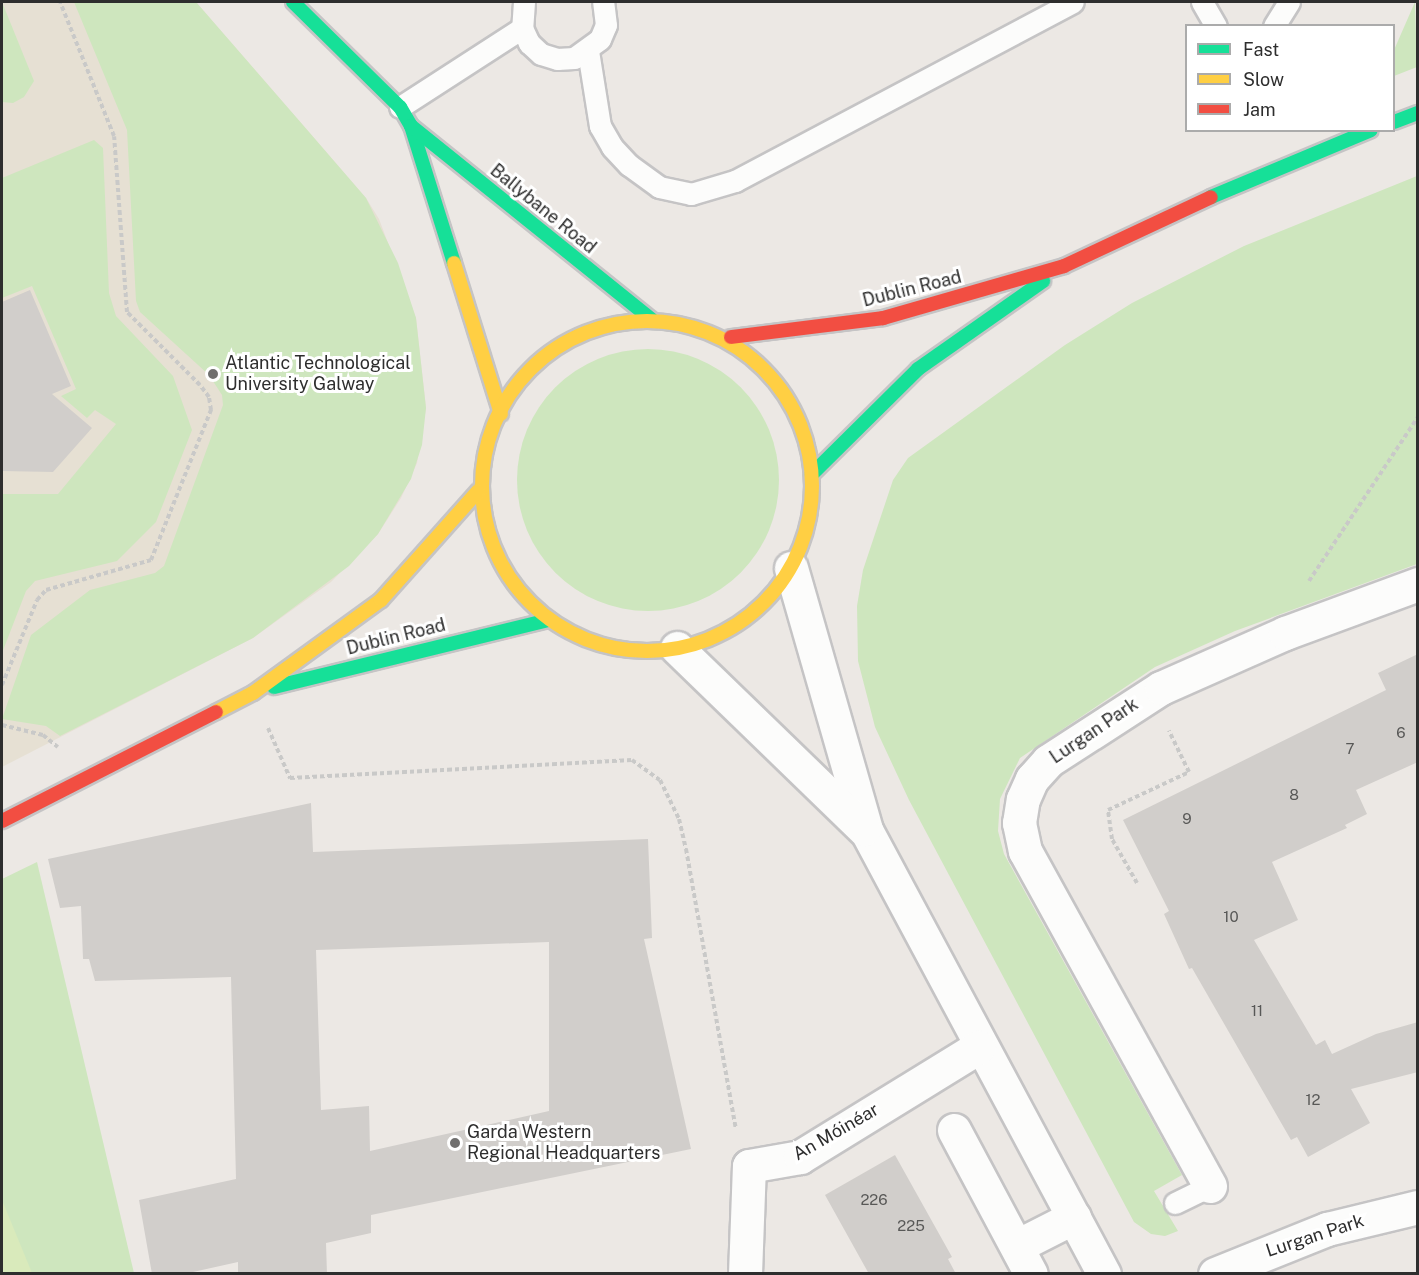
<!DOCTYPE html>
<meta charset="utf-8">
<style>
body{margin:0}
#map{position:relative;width:1419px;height:1275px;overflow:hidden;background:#ece8e4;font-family:"Public Sans",sans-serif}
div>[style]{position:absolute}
.education>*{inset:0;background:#e6e0d3}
.green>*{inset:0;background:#cee6be}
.round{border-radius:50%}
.pitch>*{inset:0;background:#d9eabb}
.building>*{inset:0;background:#d1cecb}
.path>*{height:4px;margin-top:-2px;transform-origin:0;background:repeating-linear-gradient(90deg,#c9c9c8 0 4.5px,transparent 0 7.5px)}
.roads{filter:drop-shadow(2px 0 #c5c4c5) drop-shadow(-2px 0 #c5c4c5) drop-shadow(0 2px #c5c4c5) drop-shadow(0 -2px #c5c4c5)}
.lane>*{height:21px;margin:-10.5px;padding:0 10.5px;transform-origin:10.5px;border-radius:10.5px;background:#fcfcfb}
.street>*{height:33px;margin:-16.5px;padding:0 16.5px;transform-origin:16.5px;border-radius:16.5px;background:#fcfcfb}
.fast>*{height:14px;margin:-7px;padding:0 7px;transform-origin:7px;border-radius:7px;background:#16e098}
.slow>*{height:14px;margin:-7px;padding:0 7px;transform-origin:7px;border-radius:7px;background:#ffcf43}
.slow>.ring{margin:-7px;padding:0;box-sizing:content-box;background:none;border:14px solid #ffcf43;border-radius:50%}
.jam>*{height:14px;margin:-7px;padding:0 7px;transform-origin:7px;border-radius:7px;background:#f24e42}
.dots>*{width:16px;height:16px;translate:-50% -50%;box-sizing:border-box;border:3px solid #fff;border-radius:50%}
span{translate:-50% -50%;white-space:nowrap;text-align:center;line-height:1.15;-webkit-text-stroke:6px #fff;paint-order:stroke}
.number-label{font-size:15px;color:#585857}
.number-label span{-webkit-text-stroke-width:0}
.street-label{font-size:18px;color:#2e2e2e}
.poi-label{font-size:18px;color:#2e2e2e}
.left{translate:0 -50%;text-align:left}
.frame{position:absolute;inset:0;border:3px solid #2e2e2e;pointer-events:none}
.legend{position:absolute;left:1185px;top:24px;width:210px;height:108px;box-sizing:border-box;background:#fff;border:2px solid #ababab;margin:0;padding:8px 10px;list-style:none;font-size:18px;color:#2e2e2e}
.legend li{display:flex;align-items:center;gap:12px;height:30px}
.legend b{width:30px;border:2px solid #ababab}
</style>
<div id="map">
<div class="education">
<i style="clip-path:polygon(2px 2px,196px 2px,366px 198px,379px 219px,416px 318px,426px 408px,417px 463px,401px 498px,378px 534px,331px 582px,253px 638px,2px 767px)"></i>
</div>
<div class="green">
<i style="clip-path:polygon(2px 2px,34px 81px,24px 97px,13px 103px,2px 102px)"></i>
<i style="clip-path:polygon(74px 2px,196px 2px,309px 132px,366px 198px,398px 263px,416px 318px,426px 408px,422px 445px,411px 479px,378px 534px,349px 566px,253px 638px,60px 736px,46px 726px,2px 719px,31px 635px,90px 590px,155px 573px,164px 566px,223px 405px,222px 395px,209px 375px,140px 312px,136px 301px,127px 130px)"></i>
<i style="clip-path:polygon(1415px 2px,1417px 67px,1394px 76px,1394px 50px)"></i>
<i style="clip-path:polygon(94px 140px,103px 148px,109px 293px,116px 316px,173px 376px,192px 430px,156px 522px,117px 561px,35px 581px,26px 591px,2px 653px,2px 494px,58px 494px,116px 424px,95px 410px,87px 418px,61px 396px,76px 389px,32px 286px,2px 298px,2px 178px)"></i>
<i style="clip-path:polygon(1417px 176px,1417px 564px,1235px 631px,1155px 667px,1020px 758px,1000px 799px,998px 831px,1004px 854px,1182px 1175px,1154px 1191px,1178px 1231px,1165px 1236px,1151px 1234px,1134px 1222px,909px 800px,875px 727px,858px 661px,857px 606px,863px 570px,893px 480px,908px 458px,1065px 345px,1132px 303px,1244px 246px)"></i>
<i class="round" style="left:517px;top:349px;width:262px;height:262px"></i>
<i style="clip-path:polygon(37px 862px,134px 1273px,2px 1274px,2px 879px)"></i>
</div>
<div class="pitch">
<i style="clip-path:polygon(2px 1200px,32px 1273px,2px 1273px)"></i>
</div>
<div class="building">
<i style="clip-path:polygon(30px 290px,71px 386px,52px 394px,92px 428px,53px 472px,2px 471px,2px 302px)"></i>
<i style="clip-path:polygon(1418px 654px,1418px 762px,1356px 790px,1367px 814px,1345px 825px,1347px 828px,1272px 862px,1298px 920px,1254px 940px,1316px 1045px,1325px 1040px,1332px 1054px,1376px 1034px,1418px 1022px,1418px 1072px,1351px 1089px,1370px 1123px,1308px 1157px,1297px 1137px,1291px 1140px,1192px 968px,1189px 969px,1164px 914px,1169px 911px,1123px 820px,1386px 690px,1378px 673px)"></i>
<i style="clip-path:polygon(evenodd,311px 803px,313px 852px,648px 839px,652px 938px,644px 939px,691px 1149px,371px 1215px,371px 1233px,326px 1243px,327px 1274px,238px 1274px,238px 1262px,184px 1274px,152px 1274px,139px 1200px,236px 1179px,231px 977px,95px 981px,89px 959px,83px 959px,81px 906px,60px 908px,48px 859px,311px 803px,549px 942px,549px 1111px,370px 1151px,369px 1106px,321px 1110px,316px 950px,549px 942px)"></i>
<i style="clip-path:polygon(895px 1155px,952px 1257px,948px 1259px,956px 1274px,869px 1274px,825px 1195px)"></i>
</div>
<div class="path">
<i style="left:1309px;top:581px;width:197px;rotate:-56.4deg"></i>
<i style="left:2px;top:685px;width:92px;rotate:-67.6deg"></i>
<i style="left:37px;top:600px;width:13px;rotate:-48deg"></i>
<i style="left:46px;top:590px;width:109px;rotate:-15.9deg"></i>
<i style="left:151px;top:560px;width:162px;rotate:-68.2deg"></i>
<i style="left:211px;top:410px;width:13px;rotate:-99deg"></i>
<i style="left:209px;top:397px;width:15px;rotate:-127deg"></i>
<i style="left:200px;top:385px;width:103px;rotate:-135deg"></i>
<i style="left:127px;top:312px;width:176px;rotate:-94.2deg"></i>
<i style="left:114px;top:136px;width:144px;rotate:-111.9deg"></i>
<i style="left:2px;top:725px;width:42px;rotate:13.7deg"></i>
<i style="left:43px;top:735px;width:19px;rotate:39deg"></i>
<i style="left:268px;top:728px;width:55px;rotate:66.3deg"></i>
<i style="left:290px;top:778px;width:342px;rotate:-3deg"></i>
<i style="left:632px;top:760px;width:34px;rotate:36deg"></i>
<i style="left:660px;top:780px;width:43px;rotate:64deg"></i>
<i style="left:679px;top:819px;width:31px;rotate:77deg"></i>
<i style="left:686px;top:849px;width:284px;rotate:79.9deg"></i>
<i style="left:1137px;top:883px;width:51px;rotate:-119.6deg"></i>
<i style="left:1112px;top:839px;width:29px;rotate:-98deg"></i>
<i style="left:1108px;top:810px;width:89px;rotate:-25.1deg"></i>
<i style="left:1189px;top:772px;width:46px;rotate:-116deg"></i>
</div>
<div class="roads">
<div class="lane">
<i style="left:524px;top:2px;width:26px;rotate:94deg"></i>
<i style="left:522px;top:28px;width:17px;rotate:65deg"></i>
<i style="left:529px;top:43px;width:16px;rotate:43deg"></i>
<i style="left:541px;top:54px;width:17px;rotate:17deg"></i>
<i style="left:557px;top:59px;width:17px;rotate:-3deg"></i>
<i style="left:574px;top:58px;width:32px;rotate:-36deg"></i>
<i style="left:600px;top:39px;width:15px;rotate:-67deg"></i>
<i style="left:606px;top:25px;width:23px;rotate:-97deg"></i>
<i style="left:1202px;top:2px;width:28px;rotate:60deg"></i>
<i style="left:1274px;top:26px;width:28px;rotate:-58deg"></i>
<i style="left:588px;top:51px;width:76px;rotate:80.9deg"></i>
<i style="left:600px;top:126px;width:24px;rotate:60deg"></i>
<i style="left:612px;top:147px;width:25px;rotate:47deg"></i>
<i style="left:629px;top:165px;width:37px;rotate:36deg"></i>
<i style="left:659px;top:187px;width:33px;rotate:12deg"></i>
<i style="left:691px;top:194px;width:46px;rotate:-16.5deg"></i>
<i style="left:735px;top:181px;width:382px;rotate:-27.9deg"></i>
<i style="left:400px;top:107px;width:145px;rotate:-32.9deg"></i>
<i style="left:1175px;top:1203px;width:39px;rotate:-26deg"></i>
</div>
<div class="street">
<i style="left:791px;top:568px;width:273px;rotate:74deg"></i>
<i style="left:866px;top:830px;width:504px;rotate:61.81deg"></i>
<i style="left:677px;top:648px;width:260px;rotate:44.1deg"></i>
<i style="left:954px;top:1130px;width:163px;rotate:61.9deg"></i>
<i style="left:1210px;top:1186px;width:383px;rotate:-118.9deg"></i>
<i style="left:1025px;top:851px;width:29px;rotate:-102deg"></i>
<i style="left:1019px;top:823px;width:24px;rotate:-81deg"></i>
<i style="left:1023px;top:799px;width:22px;rotate:-66deg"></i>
<i style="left:1032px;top:779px;width:24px;rotate:-48deg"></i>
<i style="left:1048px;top:761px;width:135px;rotate:-32.9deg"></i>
<i style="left:1161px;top:688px;width:136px;rotate:-23.9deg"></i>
<i style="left:1285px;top:633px;width:142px;rotate:-20.2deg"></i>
<i style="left:1017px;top:1246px;width:64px;rotate:-27deg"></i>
<i style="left:745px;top:1274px;width:108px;rotate:-87.9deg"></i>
<i style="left:749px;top:1166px;width:52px;rotate:-10deg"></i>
<i style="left:800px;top:1157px;width:210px;rotate:-31.6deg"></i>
<i style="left:1215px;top:1274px;width:121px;rotate:-21.9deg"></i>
<i style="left:1327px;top:1229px;width:94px;rotate:-13.6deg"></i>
</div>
<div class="fast">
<i style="left:293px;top:2px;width:150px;rotate:44.5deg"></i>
<i style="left:400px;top:107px;width:22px;rotate:60deg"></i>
<i style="left:411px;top:126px;width:144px;rotate:72.6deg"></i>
<i style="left:1394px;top:122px;width:26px;rotate:-21deg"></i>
<i style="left:411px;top:126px;width:309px;rotate:38.8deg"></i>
<i style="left:1211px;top:197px;width:173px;rotate:-22.7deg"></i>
<i style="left:812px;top:474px;width:149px;rotate:-44.7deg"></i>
<i style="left:918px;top:369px;width:153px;rotate:-35.1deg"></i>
<i style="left:274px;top:687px;width:283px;rotate:-13.7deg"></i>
</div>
<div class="slow">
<i style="left:454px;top:263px;width:158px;rotate:72.7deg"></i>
<i class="ring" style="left:482px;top:321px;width:316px;height:316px"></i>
<i style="left:216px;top:712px;width:42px;rotate:-27.2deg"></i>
<i style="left:253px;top:693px;width:158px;rotate:-36deg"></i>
<i style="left:381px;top:600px;width:146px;rotate:-48.3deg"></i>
</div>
<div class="jam">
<i style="left:731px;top:337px;width:153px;rotate:-7.1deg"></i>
<i style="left:883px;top:318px;width:188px;rotate:-16deg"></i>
<i style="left:1064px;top:266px;width:162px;rotate:-25.1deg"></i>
<i style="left:2px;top:821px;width:240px;rotate:-27deg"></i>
</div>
</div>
<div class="dots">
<i style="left:213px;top:374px;background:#706f6e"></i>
<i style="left:455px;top:1143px;background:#706f6e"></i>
</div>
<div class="number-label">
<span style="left:1401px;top:733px">6</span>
<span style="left:1350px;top:749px">7</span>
<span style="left:1294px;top:795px">8</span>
<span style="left:1187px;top:819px">9</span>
<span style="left:1231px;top:917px">10</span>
<span style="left:1257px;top:1011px">11</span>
<span style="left:1313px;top:1100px">12</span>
<span style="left:874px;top:1200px">226</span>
<span style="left:911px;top:1226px">225</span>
</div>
<div class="street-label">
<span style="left:543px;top:209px;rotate:39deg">Ballybane Road</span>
<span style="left:912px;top:289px;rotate:-14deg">Dublin Road</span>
<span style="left:396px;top:637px;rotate:-14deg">Dublin Road</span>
<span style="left:1094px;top:731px;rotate:-34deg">Lurgan Park</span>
<span style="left:836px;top:1132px;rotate:-30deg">An Móinéar</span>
<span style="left:1315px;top:1236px;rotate:-18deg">Lurgan Park</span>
</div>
<div class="poi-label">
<span class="left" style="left:225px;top:374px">Atlantic Technological<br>University Galway</span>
<span class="left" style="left:467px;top:1143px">Garda Western<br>Regional Headquarters</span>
</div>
<div class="frame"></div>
<ul class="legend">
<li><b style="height:8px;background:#16e098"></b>Fast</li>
<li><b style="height:8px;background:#ffcf43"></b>Slow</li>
<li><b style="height:8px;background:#f24e42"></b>Jam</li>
</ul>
</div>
